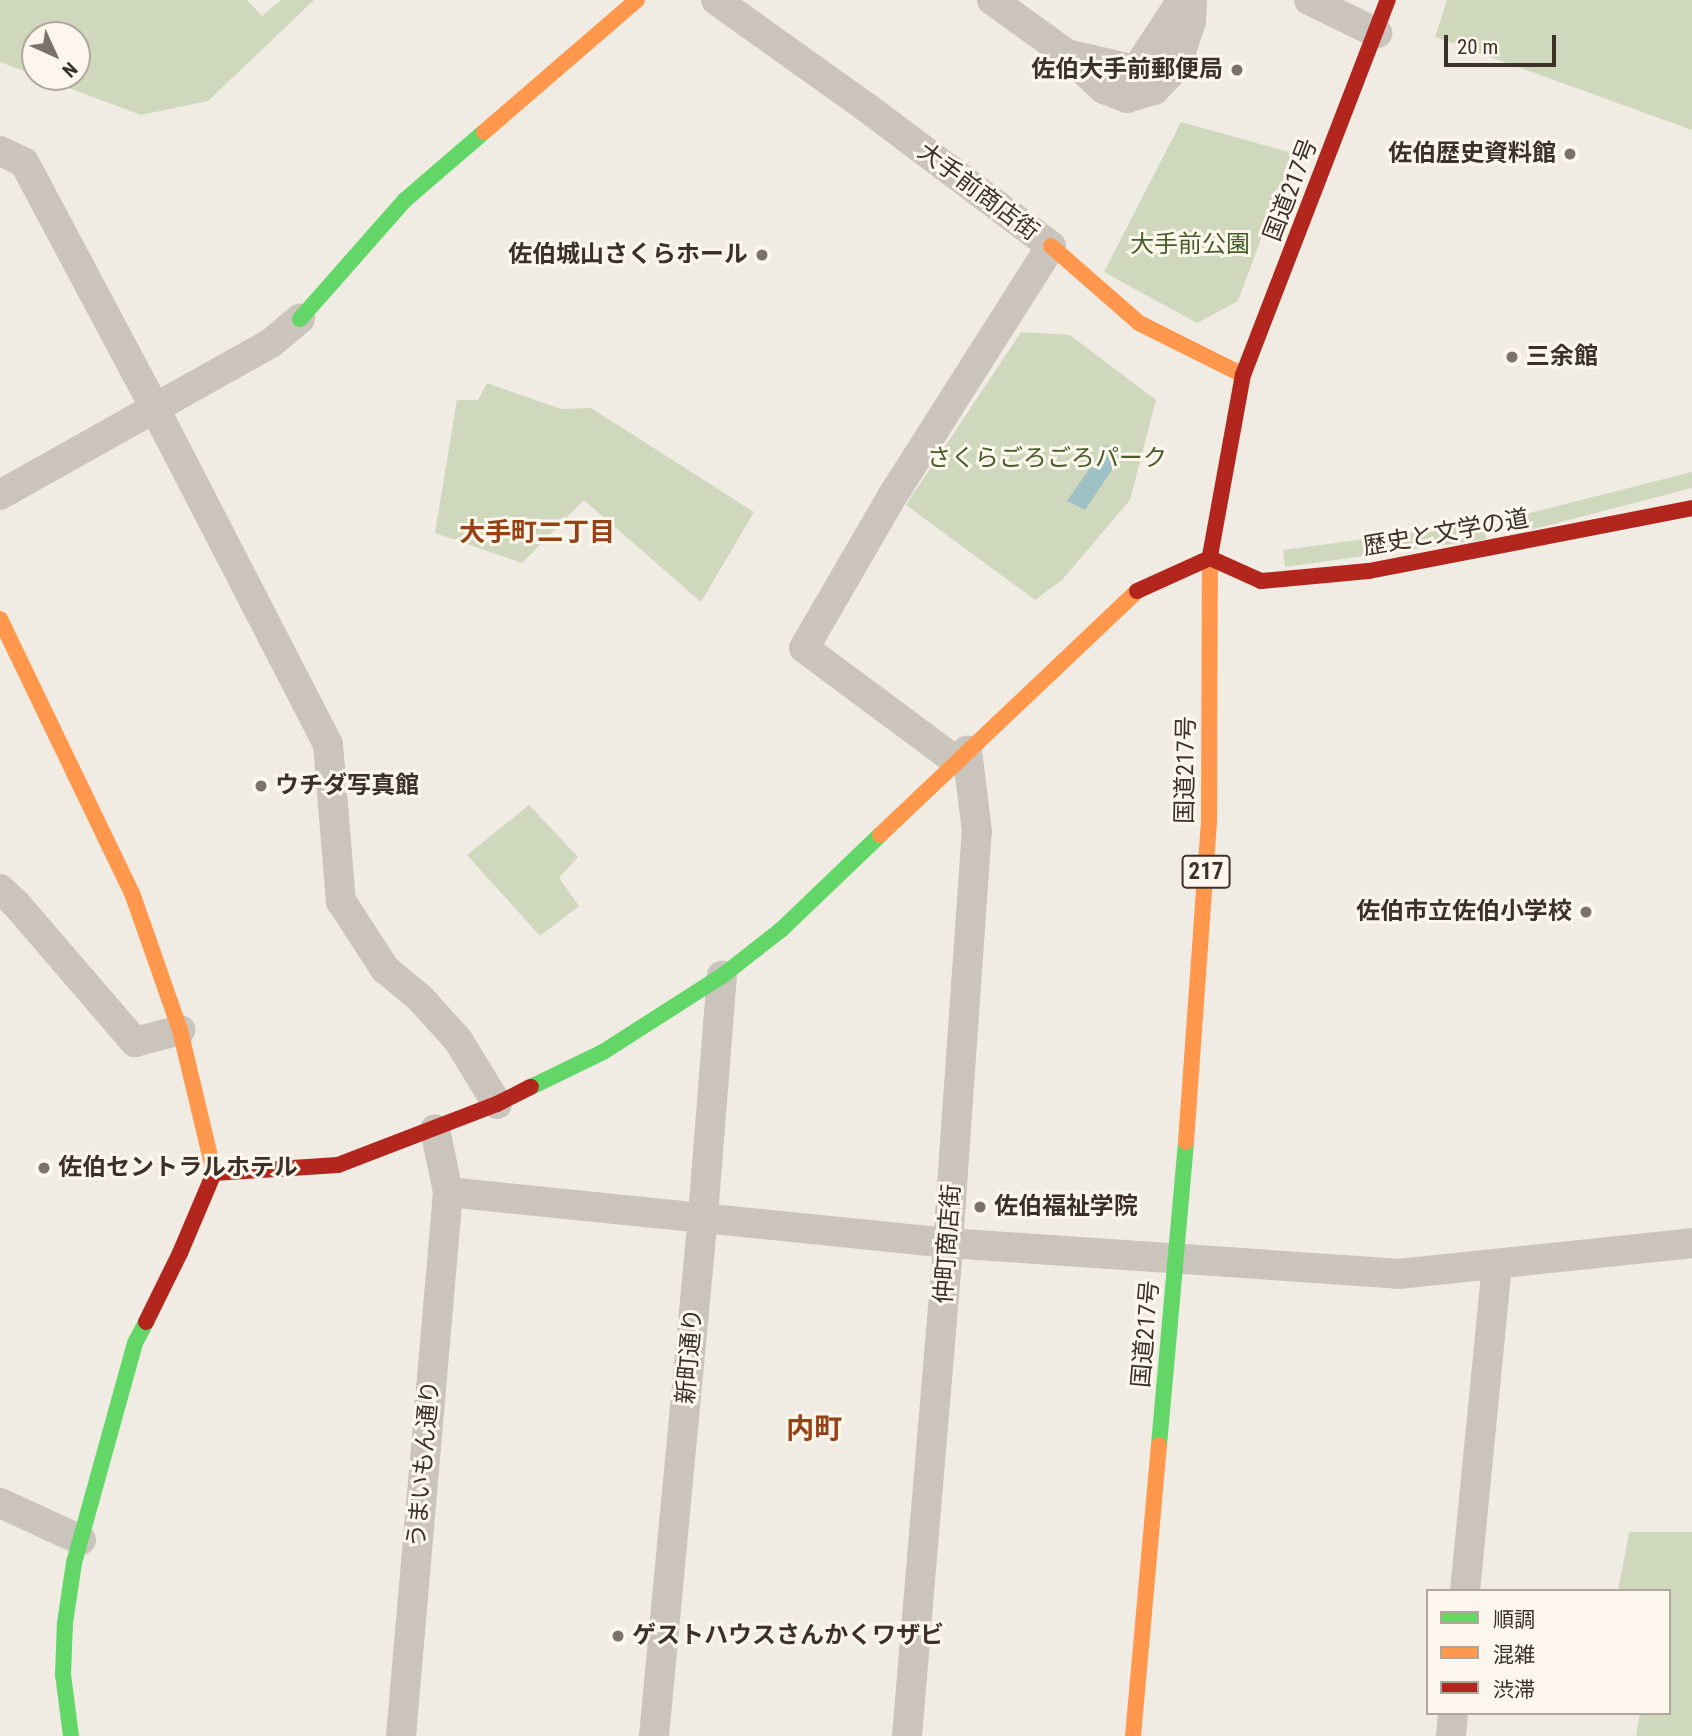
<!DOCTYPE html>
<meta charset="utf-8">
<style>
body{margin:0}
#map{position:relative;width:1692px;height:1736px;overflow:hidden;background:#f0ece4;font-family:"Roboto Condensed","Noto Sans JP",sans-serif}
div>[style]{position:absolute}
.green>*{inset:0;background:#cfd8bc}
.water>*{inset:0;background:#9dc1c4}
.street>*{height:30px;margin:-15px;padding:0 15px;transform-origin:15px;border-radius:15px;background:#cac4bc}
.fast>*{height:16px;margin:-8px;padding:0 8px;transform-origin:8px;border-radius:8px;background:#63d668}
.slow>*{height:16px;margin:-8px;padding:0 8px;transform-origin:8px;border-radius:8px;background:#ff974d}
.jam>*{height:16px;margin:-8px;padding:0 8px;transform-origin:8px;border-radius:8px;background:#b3261e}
.dots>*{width:19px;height:19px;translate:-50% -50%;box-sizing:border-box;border:4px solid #fcf6ec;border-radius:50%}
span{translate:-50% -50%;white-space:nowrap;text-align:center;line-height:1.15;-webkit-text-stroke:6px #fcf6ec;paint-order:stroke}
.shield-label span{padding:2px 5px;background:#fcf6ec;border:2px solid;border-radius:5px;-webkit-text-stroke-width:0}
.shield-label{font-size:23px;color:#3c3129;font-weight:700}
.poi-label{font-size:24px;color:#3c3129;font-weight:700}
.right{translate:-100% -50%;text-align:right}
.left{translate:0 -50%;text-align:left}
.street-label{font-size:24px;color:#3c3129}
.park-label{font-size:24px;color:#455d29}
.neighbourhood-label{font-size:26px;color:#954217;font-weight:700}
.quarter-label{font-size:28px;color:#954217;font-weight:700}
.legend{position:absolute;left:1426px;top:1589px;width:245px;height:126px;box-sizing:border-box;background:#fcf6ec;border:2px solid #afa79e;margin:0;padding:9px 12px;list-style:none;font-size:21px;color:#3c3129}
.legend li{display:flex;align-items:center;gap:14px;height:35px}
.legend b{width:35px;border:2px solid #afa79e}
.north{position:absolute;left:21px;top:21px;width:70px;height:70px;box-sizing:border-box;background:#fcf6ec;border:2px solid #afa79e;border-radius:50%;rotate:135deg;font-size:19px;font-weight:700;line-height:28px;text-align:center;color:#3c3129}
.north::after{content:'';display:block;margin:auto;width:24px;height:32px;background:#7b726a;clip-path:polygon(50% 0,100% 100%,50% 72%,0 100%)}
.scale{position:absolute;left:1444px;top:35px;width:112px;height:32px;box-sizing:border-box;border:4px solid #3c3129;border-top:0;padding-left:9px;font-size:21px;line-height:24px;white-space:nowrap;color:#3c3129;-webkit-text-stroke:5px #fcf6ec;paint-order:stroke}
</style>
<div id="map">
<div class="green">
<i style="clip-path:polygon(0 0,247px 0,262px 16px,281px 0,314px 0,208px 101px,141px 115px,40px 77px,77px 77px,77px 35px,35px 35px,35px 75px,0 62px)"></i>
<i style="clip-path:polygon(1447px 0,1692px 0,1692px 130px,1435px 37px)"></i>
<i style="clip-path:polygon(1181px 122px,1293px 153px,1238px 301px,1197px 323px,1104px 272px)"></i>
<i style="clip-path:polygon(1021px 332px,1070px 335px,1156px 400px,1130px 500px,1062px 580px,1035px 600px,906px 505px)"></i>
<i style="clip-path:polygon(487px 383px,561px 409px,591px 408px,754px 512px,701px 602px,584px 500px,522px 563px,435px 533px,457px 400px,478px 400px)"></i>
<i style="clip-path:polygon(1692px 472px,1692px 488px,1530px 530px,1526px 514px)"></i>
<i style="clip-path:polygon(1484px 523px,1486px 539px,1285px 567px,1283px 550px)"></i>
<i style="clip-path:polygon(529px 805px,578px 857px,559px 878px,579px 906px,540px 936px,467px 855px)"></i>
<i style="clip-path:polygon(1629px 1532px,1692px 1532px,1692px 1736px,1636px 1736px,1640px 1713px,1669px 1713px,1669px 1591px,1618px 1591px)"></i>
</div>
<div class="water">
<i style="clip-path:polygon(1106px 445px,1122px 455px,1085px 510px,1067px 501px)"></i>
</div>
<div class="street">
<i style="left:716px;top:0;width:184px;rotate:35.5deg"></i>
<i style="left:866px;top:107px;width:231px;rotate:36.9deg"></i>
<i style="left:1051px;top:246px;width:293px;rotate:122.4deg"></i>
<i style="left:894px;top:493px;width:179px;rotate:120.1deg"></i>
<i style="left:804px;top:648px;width:189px;rotate:36.6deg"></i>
<i style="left:992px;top:0;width:92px;rotate:35.8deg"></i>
<i style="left:1067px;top:54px;width:71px;rotate:13.1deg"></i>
<i style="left:1136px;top:70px;width:84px;rotate:-56.7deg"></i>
<i style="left:1309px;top:0;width:76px;rotate:25.9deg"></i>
<i style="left:1068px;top:56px;width:49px;rotate:42.5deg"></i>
<i style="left:1104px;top:89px;width:25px;rotate:21deg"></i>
<i style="left:1127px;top:98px;width:28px;rotate:-17deg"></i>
<i style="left:1154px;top:90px;width:32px;rotate:-46deg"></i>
<i style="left:1176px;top:67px;width:48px;rotate:-71.9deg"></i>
<i style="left:1191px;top:21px;width:21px;rotate:-87deg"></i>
<i style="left:0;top:151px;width:26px;rotate:25deg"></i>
<i style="left:24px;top:162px;width:277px;rotate:62deg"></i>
<i style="left:154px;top:407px;width:379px;rotate:62.7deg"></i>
<i style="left:328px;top:744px;width:158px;rotate:85.3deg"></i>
<i style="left:341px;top:901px;width:81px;rotate:57.1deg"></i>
<i style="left:385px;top:969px;width:45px;rotate:39.6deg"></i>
<i style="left:420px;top:998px;width:57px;rotate:47.9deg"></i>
<i style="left:458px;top:1040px;width:75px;rotate:58.6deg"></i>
<i style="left:0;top:495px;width:311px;rotate:-29.3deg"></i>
<i style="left:271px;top:343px;width:38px;rotate:-40deg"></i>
<i style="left:0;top:889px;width:23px;rotate:43deg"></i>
<i style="left:17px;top:905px;width:181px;rotate:49.3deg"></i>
<i style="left:135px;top:1042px;width:47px;rotate:-14.9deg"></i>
<i style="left:448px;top:1192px;width:503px;rotate:5.82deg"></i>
<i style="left:948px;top:1243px;width:451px;rotate:3.9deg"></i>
<i style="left:1398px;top:1274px;width:296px;rotate:-6deg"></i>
<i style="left:0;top:1503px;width:89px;rotate:24.6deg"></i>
<i style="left:1465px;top:1591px;width:327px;rotate:-84.4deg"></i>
<i style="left:401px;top:1736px;width:546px;rotate:-85.06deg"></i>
<i style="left:448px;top:1192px;width:64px;rotate:-101.7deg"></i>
<i style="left:654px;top:1736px;width:522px;rotate:-84.62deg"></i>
<i style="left:703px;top:1216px;width:241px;rotate:-85.5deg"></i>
<i style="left:907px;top:1736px;width:495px;rotate:-85.2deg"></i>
<i style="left:948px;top:1243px;width:412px;rotate:-86deg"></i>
<i style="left:977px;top:832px;width:82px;rotate:-97deg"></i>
<i style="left:1451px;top:1736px;width:23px;rotate:-85deg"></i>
</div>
<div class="fast">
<i style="left:300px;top:319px;width:159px;rotate:-48.6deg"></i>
<i style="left:405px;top:200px;width:104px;rotate:-40.7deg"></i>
<i style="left:531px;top:1087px;width:80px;rotate:-25.9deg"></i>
<i style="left:603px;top:1052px;width:141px;rotate:-32.6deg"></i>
<i style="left:722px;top:976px;width:76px;rotate:-38.1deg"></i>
<i style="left:782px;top:929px;width:136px;rotate:-43.8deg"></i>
<i style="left:1159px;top:1445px;width:304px;rotate:-84.9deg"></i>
<i style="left:71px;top:1736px;width:63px;rotate:-97.4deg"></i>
<i style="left:63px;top:1674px;width:51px;rotate:-87.8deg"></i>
<i style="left:65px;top:1623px;width:61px;rotate:-81.5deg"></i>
<i style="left:74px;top:1563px;width:228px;rotate:-74.5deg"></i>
<i style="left:135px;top:1343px;width:24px;rotate:-62deg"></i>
</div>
<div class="slow">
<i style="left:484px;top:132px;width:202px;rotate:-40.8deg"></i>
<i style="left:1051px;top:246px;width:117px;rotate:41.2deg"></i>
<i style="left:1139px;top:323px;width:116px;rotate:26.6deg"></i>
<i style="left:0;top:619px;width:304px;rotate:64.3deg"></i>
<i style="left:132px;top:893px;width:145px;rotate:70.7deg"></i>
<i style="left:180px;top:1030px;width:147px;rotate:76.6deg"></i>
<i style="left:880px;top:835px;width:354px;rotate:-43.5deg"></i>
<i style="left:1186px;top:1142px;width:322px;rotate:-85.9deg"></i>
<i style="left:1209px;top:821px;width:265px;rotate:-89.8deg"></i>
<i style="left:1133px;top:1736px;width:292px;rotate:-84.9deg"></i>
</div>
<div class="jam">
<i style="left:1210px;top:556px;width:184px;rotate:-79.7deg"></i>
<i style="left:1243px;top:375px;width:402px;rotate:-68.9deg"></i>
<i style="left:1137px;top:591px;width:80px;rotate:-24.3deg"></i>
<i style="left:1210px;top:558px;width:56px;rotate:24.3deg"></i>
<i style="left:1261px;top:581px;width:108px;rotate:-5.3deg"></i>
<i style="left:1369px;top:571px;width:329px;rotate:-11deg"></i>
<i style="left:146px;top:1322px;width:77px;rotate:-63.8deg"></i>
<i style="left:180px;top:1253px;width:87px;rotate:-67deg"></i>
<i style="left:214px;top:1173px;width:124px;rotate:-3.7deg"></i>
<i style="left:338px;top:1165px;width:170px;rotate:-21deg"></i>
<i style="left:497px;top:1104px;width:38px;rotate:-27deg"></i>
</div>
<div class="dots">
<i style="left:1237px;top:70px;background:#7b726a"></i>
<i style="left:1570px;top:154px;background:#7b726a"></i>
<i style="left:762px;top:255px;background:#7b726a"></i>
<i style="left:1512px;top:357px;background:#7b726a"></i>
<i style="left:261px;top:786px;background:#7b726a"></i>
<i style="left:1586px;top:912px;background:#7b726a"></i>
<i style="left:44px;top:1168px;background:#7b726a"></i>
<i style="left:980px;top:1207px;background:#7b726a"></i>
<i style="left:618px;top:1636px;background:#7b726a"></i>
</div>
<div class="shield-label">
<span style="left:1206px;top:872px">217</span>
</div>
<div class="poi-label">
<span class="right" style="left:1223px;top:70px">佐伯大手前郵便局</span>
<span class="right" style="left:1556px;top:154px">佐伯歴史資料館</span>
<span class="right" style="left:748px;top:255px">佐伯城山さくらホール</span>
<span class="left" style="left:1526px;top:357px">三余館</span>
<span class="left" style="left:275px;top:786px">ウチダ写真館</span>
<span class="right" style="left:1572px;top:912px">佐伯市立佐伯小学校</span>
<span class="left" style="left:58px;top:1168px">佐伯セントラルホテル</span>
<span class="left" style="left:994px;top:1207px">佐伯福祉学院</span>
<span class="left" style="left:632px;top:1636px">ゲストハウスさんかくワザビ</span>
</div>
<div class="street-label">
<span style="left:1291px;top:190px;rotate:-69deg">国道217号</span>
<span style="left:978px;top:192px;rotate:37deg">大手前商店街</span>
<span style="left:1446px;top:533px;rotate:-10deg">歴史と文学の道</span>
<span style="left:1186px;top:770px;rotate:-89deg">国道217号</span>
<span style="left:948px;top:1244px;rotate:-86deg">仲町商店街</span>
<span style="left:1146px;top:1334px;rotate:-85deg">国道217号</span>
<span style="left:690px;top:1356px;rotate:-85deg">新町通り</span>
<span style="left:424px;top:1464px;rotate:-85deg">うまいもん通り</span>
</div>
<div class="park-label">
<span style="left:1190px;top:245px">大手前公園</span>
<span style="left:1047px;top:459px">さくらごろごろパーク</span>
</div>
<div class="neighbourhood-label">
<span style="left:537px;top:533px">大手町二丁目</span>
</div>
<div class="quarter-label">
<span style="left:814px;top:1429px">内町</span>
</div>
<ul class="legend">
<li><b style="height:9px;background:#63d668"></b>順調</li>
<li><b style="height:9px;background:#ff974d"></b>混雑</li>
<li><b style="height:9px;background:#b3261e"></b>渋滞</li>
</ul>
<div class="north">N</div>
<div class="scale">20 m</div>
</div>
